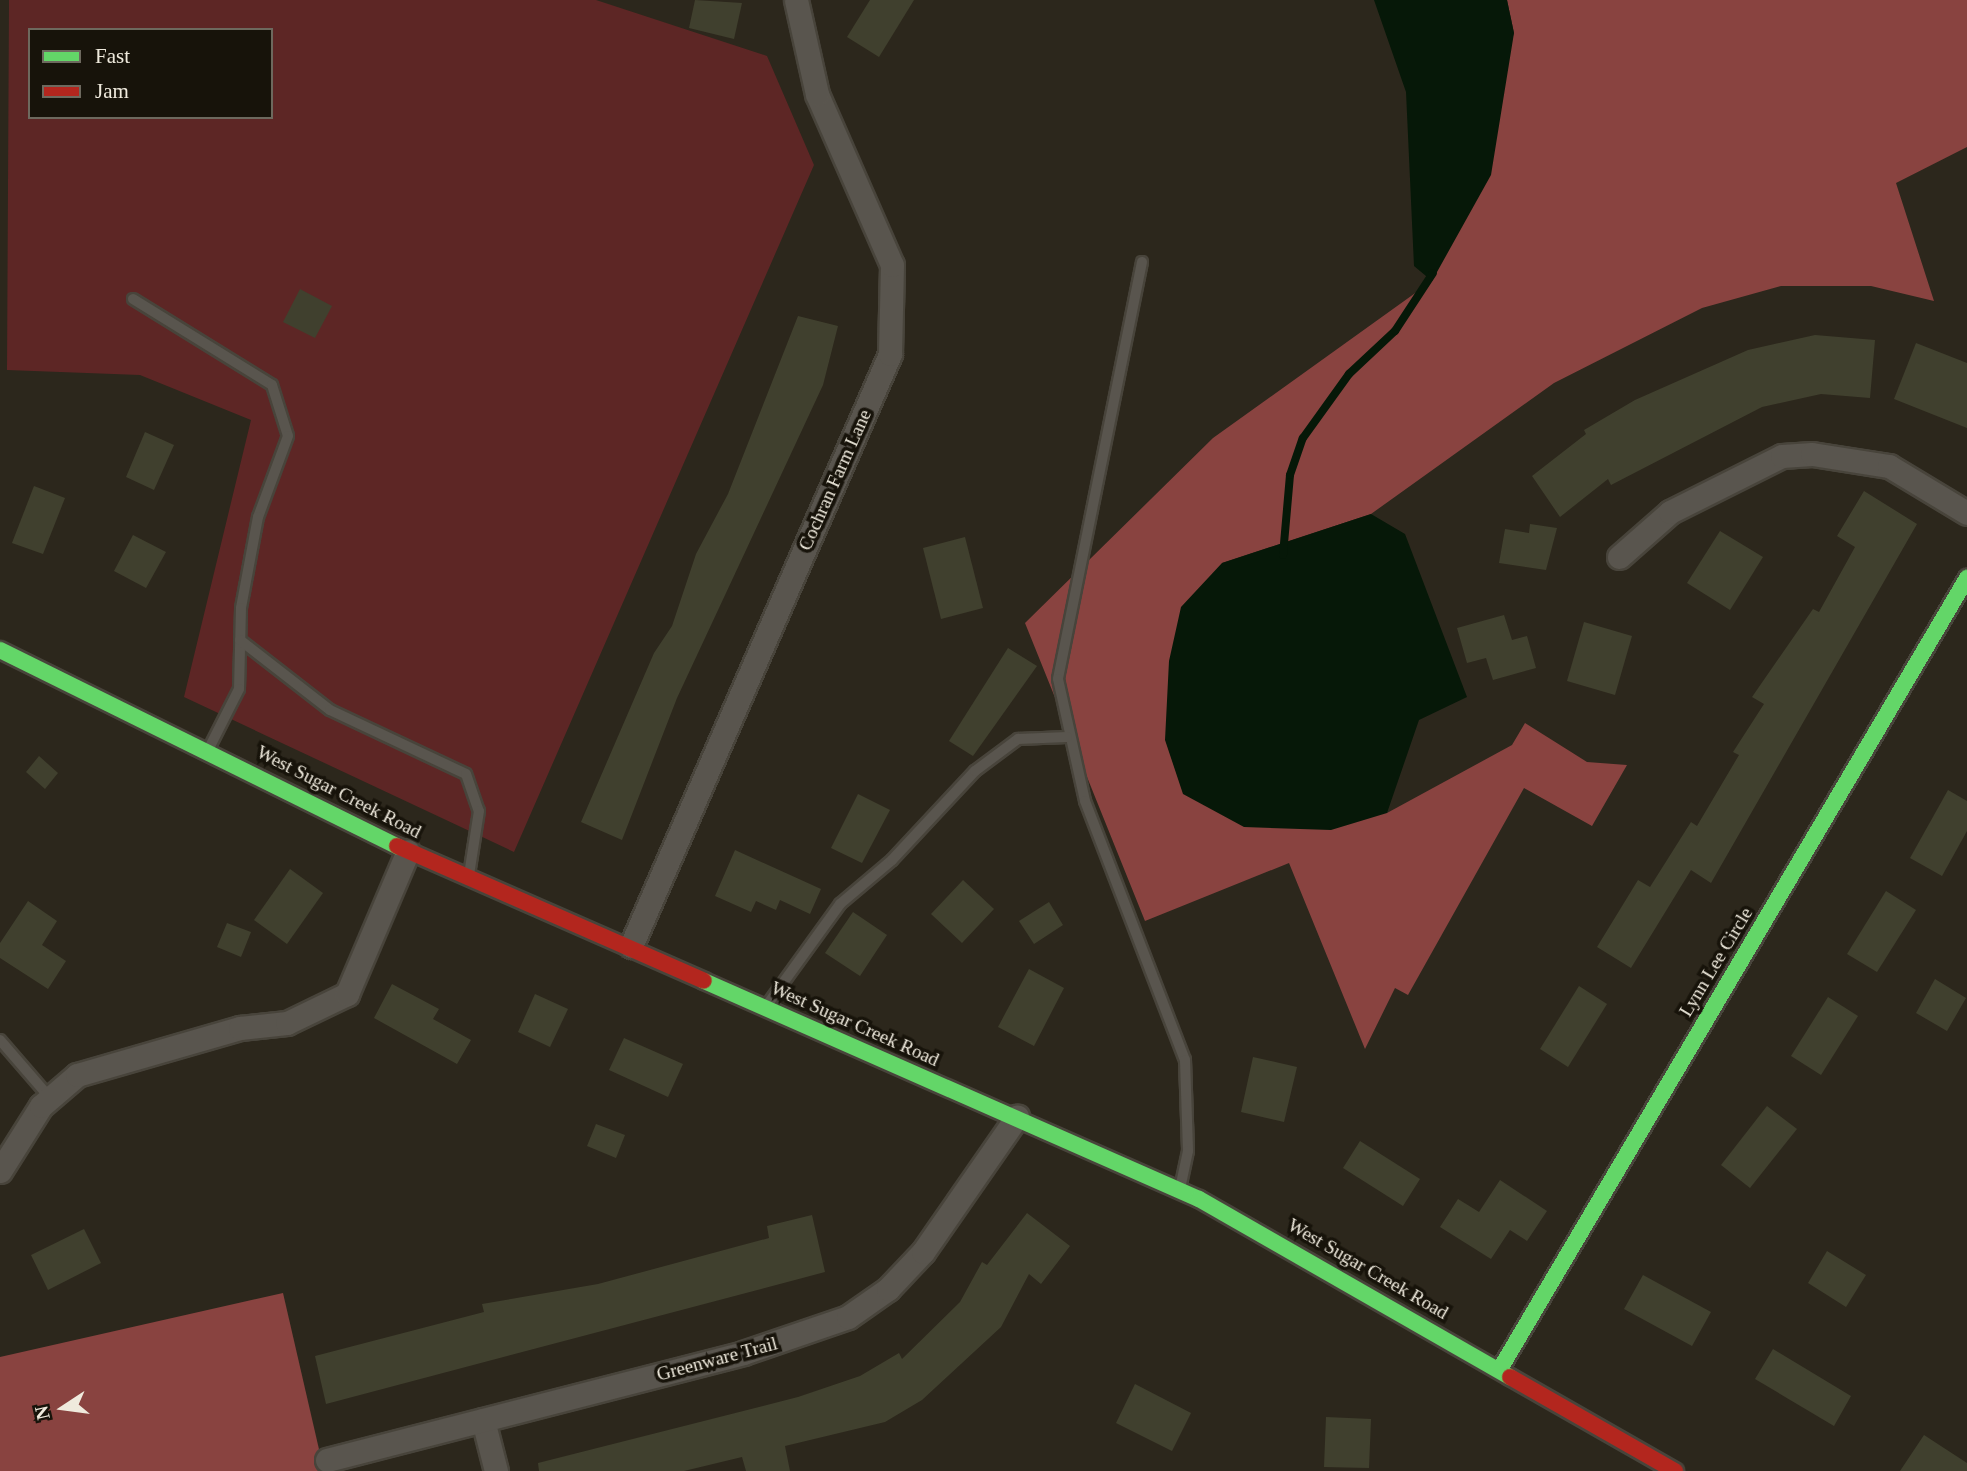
<!DOCTYPE html>
<style>
body{margin:0}
#map{position:relative;width:1967px;height:1471px;overflow:hidden;background:#2c271c;font-family:Georgia,serif}
div>[style]{position:absolute}
.green>*{inset:0;background:#5d2625}
.forest>*{inset:0;background:#894340}
.water>*{inset:0;background:#061808}
.stream>*{height:8px;margin:-4px;padding:0 4px;transform-origin:4px;border-radius:4px;background:#061808}
.building>*{inset:0;background:#40402e}
.roads{filter:drop-shadow(2px 0 #48443b) drop-shadow(-2px 0 #48443b) drop-shadow(0 2px #48443b) drop-shadow(0 -2px #48443b)}
.lane>*{height:10px;margin:-5px;padding:0 5px;transform-origin:5px;border-radius:5px;background:#59554e}
.street>*{height:23px;margin:-11.5px;padding:0 11.5px;transform-origin:11.5px;border-radius:11.5px;background:#59554e}
.fast>*{height:16px;margin:-8px;padding:0 8px;transform-origin:8px;border-radius:8px;background:#63d668}
.jam>*{height:16px;margin:-8px;padding:0 8px;transform-origin:8px;border-radius:8px;background:#b3261e}
span{translate:-50% -50%;white-space:nowrap;text-align:center;line-height:1.15;-webkit-text-stroke:7px #17130a;paint-order:stroke}
.street-label{font-size:19px;color:#efeadd}
.legend{position:absolute;left:28px;top:28px;width:245px;height:91px;box-sizing:border-box;background:#17130a;border:2px solid #6d695e;margin:0;padding:9px 12px;list-style:none;font-size:21px;color:#efeadd}
.legend li{display:flex;align-items:center;gap:14px;height:35px}
.legend b{width:35px;border:2px solid #6d695e}
.north{position:absolute;left:28px;top:1373px;width:70px;height:70px;-webkit-text-stroke:5px #17130a;paint-order:stroke;rotate:257deg;font-size:19px;font-weight:700;line-height:28px;text-align:center;color:#efeadd}
.north::after{content:'';display:block;margin:auto;width:24px;height:32px;background:#efeadd;clip-path:polygon(50% 0,100% 100%,50% 72%,0 100%)}
</style>
<div id="map">
<div class="green">
<i style="clip-path:polygon(evenodd,9px 0,596px 0,767px 56px,814px 165px,514px 852px,184px 697px,251px 420px,140px 375px,7px 370px,9px 0,30px 30px,271px 30px,271px 117px,30px 117px,30px 30px)"></i>
</div>
<div class="forest">
<i style="clip-path:polygon(1507px 0,1967px 0,1967px 147px,1896px 183px,1934px 301px,1871px 286px,1781px 286px,1702px 308px,1554px 383px,1371px 514px,1222px 563px,1387px 813px,1512px 745px,1525px 723px,1587px 762px,1627px 765px,1592px 826px,1524px 788px,1408px 995px,1395px 988px,1365px 1049px,1289px 863px,1145px 921px,1025px 623px,1213px 438px,1432px 281px,1514px 33px)"></i>
<i style="clip-path:polygon(283px 1293px,324px 1471px,0 1471px,0 1357px)"></i>
</div>
<div class="water">
<i style="clip-path:polygon(1374px 0,1507px 0,1514px 33px,1491px 175px,1432px 281px,1414px 266px,1406px 92px)"></i>
<i style="clip-path:polygon(1371px 514px,1405px 534px,1467px 697px,1419px 720px,1387px 813px,1331px 830px,1244px 827px,1183px 794px,1165px 740px,1169px 661px,1181px 607px,1222px 563px)"></i>
</div>
<div class="stream">
<i style="left:1283px;top:555px;width:80px;rotate:-85deg"></i>
<i style="left:1290px;top:475px;width:39px;rotate:-71deg"></i>
<i style="left:1303px;top:438px;width:79px;rotate:-54.3deg"></i>
<i style="left:1349px;top:374px;width:63px;rotate:-43.1deg"></i>
<i style="left:1395px;top:331px;width:69px;rotate:-56.8deg"></i>
</div>
<div class="building">
<i style="clip-path:polygon(695px 0,742px 3px,734px 39px,689px 28px)"></i>
<i style="clip-path:polygon(870px 0,914px 0,879px 57px,847px 37px)"></i>
<i style="clip-path:polygon(300px 289px,332px 306px,315px 338px,283px 322px)"></i>
<i style="clip-path:polygon(798px 316px,838px 326px,823px 385px,677px 698px,622px 840px,581px 822px,654px 653px,672px 626px,696px 554px,728px 494px)"></i>
<i style="clip-path:polygon(1815px 335px,1875px 340px,1870px 398px,1821px 394px,1762px 407px,1611px 485px,1608px 479px,1560px 517px,1532px 476px,1586px 434px,1584px 430px,1635px 400px,1748px 350px)"></i>
<i style="clip-path:polygon(1916px 343px,1967px 363px,1967px 428px,1894px 399px)"></i>
<i style="clip-path:polygon(145px 432px,174px 445px,154px 490px,126px 477px)"></i>
<i style="clip-path:polygon(34px 486px,65px 498px,43px 554px,12px 543px)"></i>
<i style="clip-path:polygon(1864px 491px,1917px 524px,1711px 883px,1691px 870px,1631px 968px,1597px 947px,1638px 880px,1650px 887px,1691px 822px,1697px 826px,1739px 755px,1733px 752px,1764px 704px,1752px 697px,1813px 609px,1819px 612px,1855px 547px,1837px 536px)"></i>
<i style="clip-path:polygon(1530px 524px,1557px 528px,1546px 570px,1499px 563px,1505px 529px,1529px 533px)"></i>
<i style="clip-path:polygon(1720px 531px,1763px 557px,1730px 610px,1687px 583px)"></i>
<i style="clip-path:polygon(133px 535px,166px 552px,146px 588px,114px 571px)"></i>
<i style="clip-path:polygon(965px 537px,983px 608px,941px 619px,923px 548px)"></i>
<i style="clip-path:polygon(1504px 615px,1512px 640px,1527px 636px,1536px 668px,1493px 680px,1486px 658px,1467px 663px,1457px 628px)"></i>
<i style="clip-path:polygon(1584px 622px,1632px 636px,1615px 695px,1567px 681px)"></i>
<i style="clip-path:polygon(1008px 648px,1037px 666px,973px 756px,949px 741px)"></i>
<i style="clip-path:polygon(39px 756px,58px 773px,45px 789px,26px 772px)"></i>
<i style="clip-path:polygon(1948px 790px,1967px 801px,1967px 831px,1942px 876px,1910px 858px)"></i>
<i style="clip-path:polygon(858px 794px,890px 810px,862px 863px,831px 848px)"></i>
<i style="clip-path:polygon(735px 850px,821px 889px,810px 914px,780px 900px,776px 910px,756px 901px,751px 912px,715px 896px)"></i>
<i style="clip-path:polygon(290px 869px,323px 893px,287px 944px,254px 920px)"></i>
<i style="clip-path:polygon(963px 880px,994px 909px,962px 943px,931px 914px)"></i>
<i style="clip-path:polygon(1886px 891px,1916px 910px,1877px 972px,1847px 954px)"></i>
<i style="clip-path:polygon(28px 901px,57px 921px,42px 945px,66px 961px,48px 989px,0 958px,0 943px)"></i>
<i style="clip-path:polygon(1049px 902px,1063px 925px,1034px 944px,1019px 921px)"></i>
<i style="clip-path:polygon(853px 912px,887px 935px,860px 976px,825px 953px)"></i>
<i style="clip-path:polygon(227px 923px,251px 932px,241px 957px,217px 947px)"></i>
<i style="clip-path:polygon(1029px 969px,1064px 988px,1034px 1046px,998px 1027px)"></i>
<i style="clip-path:polygon(1935px 979px,1966px 998px,1947px 1031px,1916px 1013px)"></i>
<i style="clip-path:polygon(392px 984px,439px 1009px,433px 1019px,471px 1040px,457px 1064px,374px 1018px)"></i>
<i style="clip-path:polygon(1579px 986px,1607px 1004px,1568px 1067px,1540px 1049px)"></i>
<i style="clip-path:polygon(535px 994px,568px 1009px,550px 1047px,518px 1032px)"></i>
<i style="clip-path:polygon(1828px 997px,1858px 1016px,1821px 1075px,1791px 1056px)"></i>
<i style="clip-path:polygon(624px 1038px,683px 1064px,668px 1097px,609px 1070px)"></i>
<i style="clip-path:polygon(1253px 1057px,1297px 1067px,1284px 1122px,1241px 1112px)"></i>
<i style="clip-path:polygon(1767px 1106px,1797px 1129px,1750px 1188px,1721px 1165px)"></i>
<i style="clip-path:polygon(596px 1124px,625px 1135px,616px 1158px,587px 1146px)"></i>
<i style="clip-path:polygon(1360px 1141px,1420px 1179px,1403px 1206px,1343px 1168px)"></i>
<i style="clip-path:polygon(1500px 1180px,1547px 1211px,1527px 1241px,1510px 1230px,1491px 1259px,1440px 1227px,1458px 1199px,1479px 1212px)"></i>
<i style="clip-path:polygon(1027px 1213px,1070px 1246px,1041px 1284px,1029px 1274px,1001px 1327px,922px 1400px,885px 1422px,785px 1446px,790px 1471px,746px 1471px,742px 1457px,684px 1471px,539px 1471px,538px 1463px,798px 1397px,860px 1376px,899px 1353px,902px 1359px,960px 1302px,982px 1262px,987px 1265px)"></i>
<i style="clip-path:polygon(812px 1215px,825px 1272px,326px 1404px,315px 1356px,484px 1312px,482px 1304px,598px 1284px,769px 1238px,767px 1226px)"></i>
<i style="clip-path:polygon(84px 1229px,101px 1263px,48px 1290px,31px 1255px)"></i>
<i style="clip-path:polygon(1827px 1251px,1866px 1275px,1846px 1307px,1808px 1283px)"></i>
<i style="clip-path:polygon(1643px 1275px,1711px 1312px,1692px 1346px,1624px 1309px)"></i>
<i style="clip-path:polygon(1773px 1349px,1851px 1396px,1834px 1426px,1755px 1379px)"></i>
<i style="clip-path:polygon(1135px 1384px,1191px 1413px,1172px 1451px,1116px 1423px)"></i>
<i style="clip-path:polygon(1326px 1417px,1371px 1419px,1369px 1468px,1324px 1467px)"></i>
<i style="clip-path:polygon(1924px 1435px,1967px 1463px,1967px 1471px,1900px 1471px)"></i>
</div>
<div class="roads">
<div class="lane">
<i style="left:1142px;top:262px;width:425px;rotate:101.4deg"></i>
<i style="left:1058px;top:679px;width:125px;rotate:77.5deg"></i>
<i style="left:1085px;top:801px;width:278px;rotate:68.9deg"></i>
<i style="left:1185px;top:1060px;width:91px;rotate:88.1deg"></i>
<i style="left:1188px;top:1151px;width:38px;rotate:102deg"></i>
<i style="left:133px;top:299px;width:163px;rotate:31.7deg"></i>
<i style="left:272px;top:385px;width:53px;rotate:72.6deg"></i>
<i style="left:288px;top:436px;width:86px;rotate:110.3deg"></i>
<i style="left:258px;top:517px;width:93px;rotate:100.6deg"></i>
<i style="left:241px;top:608px;width:81px;rotate:91.4deg"></i>
<i style="left:239px;top:689px;width:68px;rotate:116.9deg"></i>
<i style="left:240px;top:640px;width:114px;rotate:37.9deg"></i>
<i style="left:330px;top:710px;width:150px;rotate:25.2deg"></i>
<i style="left:466px;top:774px;width:39px;rotate:71deg"></i>
<i style="left:479px;top:811px;width:65px;rotate:98.9deg"></i>
<i style="left:767px;top:1005px;width:125px;rotate:-54.1deg"></i>
<i style="left:840px;top:904px;width:68px;rotate:-40.2deg"></i>
<i style="left:892px;top:860px;width:122px;rotate:-47deg"></i>
<i style="left:975px;top:771px;width:54px;rotate:-36.7deg"></i>
<i style="left:1018px;top:739px;width:49px;rotate:-2.3deg"></i>
<i style="left:0;top:1040px;width:77px;rotate:49.2deg"></i>
</div>
<div class="street">
<i style="left:1619px;top:557px;width:68px;rotate:-41.4deg"></i>
<i style="left:1670px;top:512px;width:125px;rotate:-26.6deg"></i>
<i style="left:1782px;top:456px;width:30px;rotate:-4deg"></i>
<i style="left:1812px;top:454px;width:78px;rotate:8.9deg"></i>
<i style="left:1889px;top:466px;width:91px;rotate:31.1deg"></i>
<i style="left:631px;top:946px;width:646px;rotate:-66.37deg"></i>
<i style="left:890px;top:354px;width:89px;rotate:-88.7deg"></i>
<i style="left:892px;top:265px;width:187px;rotate:-113.7deg"></i>
<i style="left:817px;top:94px;width:96px;rotate:-102.6deg"></i>
<i style="left:0;top:1171px;width:77px;rotate:-57.8deg"></i>
<i style="left:41px;top:1106px;width:48px;rotate:-40.7deg"></i>
<i style="left:77px;top:1075px;width:170px;rotate:-16.1deg"></i>
<i style="left:240px;top:1028px;width:47px;rotate:-6.1deg"></i>
<i style="left:287px;top:1023px;width:67px;rotate:-25.8deg"></i>
<i style="left:347px;top:994px;width:155px;rotate:-66.9deg"></i>
<i style="left:483px;top:1420px;width:53px;rotate:75.7deg"></i>
<i style="left:327px;top:1460px;width:430px;rotate:-14.4deg"></i>
<i style="left:743px;top:1353px;width:111px;rotate:-18.9deg"></i>
<i style="left:848px;top:1317px;width:49px;rotate:-35deg"></i>
<i style="left:888px;top:1289px;width:51px;rotate:-46.6deg"></i>
<i style="left:923px;top:1252px;width:165px;rotate:-55.2deg"></i>
</div>
<div class="fast">
<i style="left:0;top:650px;width:443px;rotate:26.3deg"></i>
<i style="left:704px;top:981px;width:541px;rotate:23.77deg"></i>
<i style="left:1199px;top:1199px;width:358px;rotate:29.8deg"></i>
<i style="left:1500px;top:1369px;width:919px;rotate:-59.44deg"></i>
</div>
<div class="jam">
<i style="left:397px;top:846px;width:335px;rotate:23.7deg"></i>
<i style="left:1510px;top:1377px;width:190px;rotate:29.7deg"></i>
</div>
</div>
<div class="street-label">
<span style="left:835px;top:480px;rotate:-66deg">Cochran Farm Lane</span>
<span style="left:339px;top:792px;rotate:27deg">West Sugar Creek Road</span>
<span style="left:1716px;top:962px;rotate:-59deg">Lynn Lee Circle</span>
<span style="left:855px;top:1024px;rotate:24deg">West Sugar Creek Road</span>
<span style="left:1368px;top:1269px;rotate:30deg">West Sugar Creek Road</span>
<span style="left:717px;top:1359px;rotate:-15deg">Greenware Trail</span>
</div>
<ul class="legend">
<li><b style="height:9px;background:#63d668"></b>Fast</li>
<li><b style="height:9px;background:#b3261e"></b>Jam</li>
</ul>
<div class="north">N</div>
</div>
